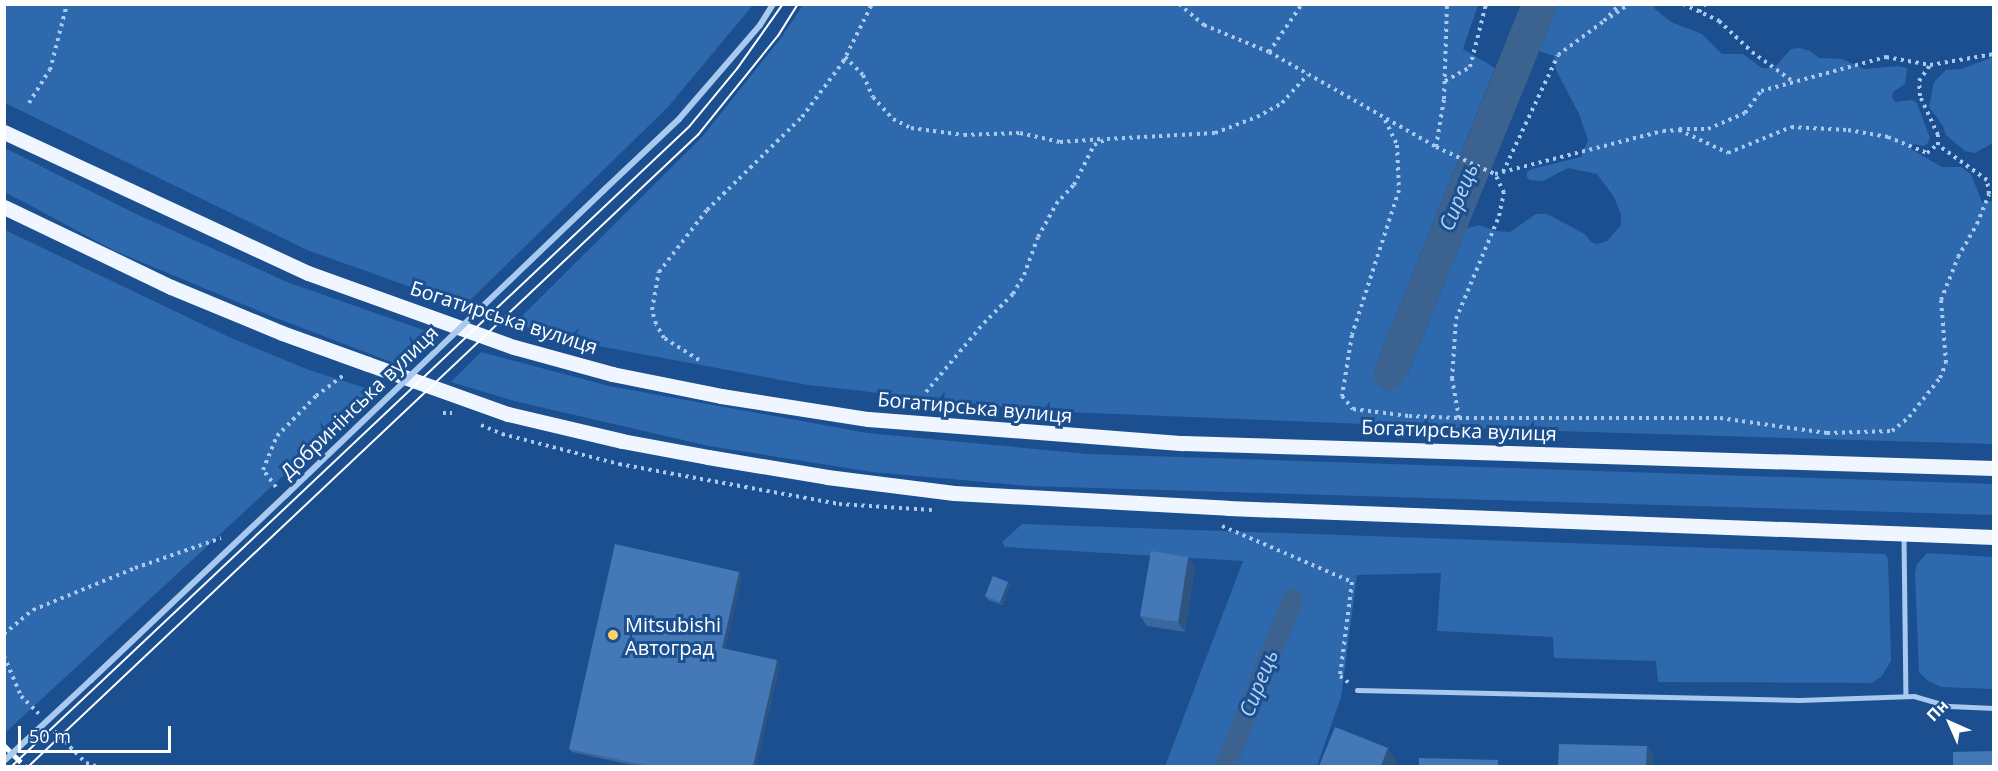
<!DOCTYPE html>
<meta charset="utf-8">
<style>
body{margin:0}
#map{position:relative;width:1998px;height:771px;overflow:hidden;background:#1b4f8f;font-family:"Open Sans",sans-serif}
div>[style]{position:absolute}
.green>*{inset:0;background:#2e69ad}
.water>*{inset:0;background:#3c6290}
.canal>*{height:21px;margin:-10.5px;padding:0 10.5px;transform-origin:10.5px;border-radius:10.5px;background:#3c6290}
.path>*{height:4px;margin-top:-2px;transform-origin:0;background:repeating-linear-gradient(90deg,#a9c9ee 0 3px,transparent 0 7.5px)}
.lane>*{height:4.5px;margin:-2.25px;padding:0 2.25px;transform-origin:2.25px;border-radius:2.25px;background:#a9c9ee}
.street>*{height:6px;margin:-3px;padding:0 3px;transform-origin:3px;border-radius:3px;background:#a9c9ee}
.primary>*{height:15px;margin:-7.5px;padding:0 7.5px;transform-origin:7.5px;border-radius:7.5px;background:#f0f6ff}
.tram>*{height:1.5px;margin:-0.75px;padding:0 0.75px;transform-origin:0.75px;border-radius:0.75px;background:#fff}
.rail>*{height:4.5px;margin-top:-2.25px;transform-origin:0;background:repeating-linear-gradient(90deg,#fff 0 10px,transparent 0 14.5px)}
.street-bridge>*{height:6px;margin:-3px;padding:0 3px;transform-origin:3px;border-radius:3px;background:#a9c9ee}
.wall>*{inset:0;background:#3a679d}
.shaded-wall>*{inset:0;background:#305480}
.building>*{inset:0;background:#4478b7}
.dots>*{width:16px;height:16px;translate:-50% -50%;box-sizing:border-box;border:3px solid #1b4f8f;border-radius:50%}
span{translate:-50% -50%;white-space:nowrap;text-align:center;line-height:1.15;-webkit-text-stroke:6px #1b4f8f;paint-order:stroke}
.street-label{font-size:20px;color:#fff}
.poi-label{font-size:20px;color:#fff}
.left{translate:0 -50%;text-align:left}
.water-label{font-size:21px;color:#b5d3f5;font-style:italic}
.frame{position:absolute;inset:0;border:6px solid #fff;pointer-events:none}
.north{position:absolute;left:1920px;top:693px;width:60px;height:60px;-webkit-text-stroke:4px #1b4f8f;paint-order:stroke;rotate:315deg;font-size:16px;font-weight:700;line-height:24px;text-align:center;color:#fff}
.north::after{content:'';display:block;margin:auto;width:21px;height:27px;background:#fff;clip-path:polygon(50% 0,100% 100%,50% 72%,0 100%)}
.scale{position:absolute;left:18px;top:726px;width:153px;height:27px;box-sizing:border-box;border:3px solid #fff;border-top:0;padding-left:8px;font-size:18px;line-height:21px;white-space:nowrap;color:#fff;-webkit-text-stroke:4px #1b4f8f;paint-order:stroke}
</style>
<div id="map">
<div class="green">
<i style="clip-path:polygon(4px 5px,5px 4px,753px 5px,668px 107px,464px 306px,307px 250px,5px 103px)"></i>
<i style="clip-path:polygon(803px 5px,1478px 5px,1463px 49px,1495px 68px,1378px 360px,1408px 373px,1467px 228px,1479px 225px,1496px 231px,1510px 232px,1536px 214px,1547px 214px,1585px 234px,1591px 242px,1597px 244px,1607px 241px,1621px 225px,1621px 215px,1614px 197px,1597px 174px,1568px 168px,1543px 181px,1530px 180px,1527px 177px,1527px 172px,1532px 169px,1581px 157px,1588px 140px,1579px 114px,1556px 70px,1554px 56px,1539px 51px,1558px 5px,1655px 5px,1654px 8px,1671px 22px,1702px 34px,1722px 54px,1743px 54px,1762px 68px,1774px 68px,1791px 49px,1800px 48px,1810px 51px,1819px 58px,1842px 59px,1864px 69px,1899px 66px,1907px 68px,1905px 84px,1893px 92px,1892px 98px,1896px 102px,1912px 100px,1917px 103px,1930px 138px,1927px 144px,1923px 146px,1915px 144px,1911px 146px,1911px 149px,1942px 167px,1961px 167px,1971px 174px,1982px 202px,1993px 201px,1993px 444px,1487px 429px,1040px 411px,808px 385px,593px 345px,514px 324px,702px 137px,781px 38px)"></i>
<i style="clip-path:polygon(1993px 57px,1993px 143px,1975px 153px,1965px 151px,1946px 135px,1943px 126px,1929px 107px,1934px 82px,1946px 70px,1961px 69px)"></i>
<i style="clip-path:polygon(5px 148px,134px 213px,287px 282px,432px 333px,399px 365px,271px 316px,115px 251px,5px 192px)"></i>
<i style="clip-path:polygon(5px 230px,229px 337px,309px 370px,375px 391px,6px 732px)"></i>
<i style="clip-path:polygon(481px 352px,609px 386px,867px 433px,1088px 454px,1993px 484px,1993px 515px,1028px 486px,872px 472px,709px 446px,514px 401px,451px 382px)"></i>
<i style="clip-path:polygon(1022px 524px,1885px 554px,1888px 559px,1891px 661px,1882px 676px,1872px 683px,1658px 682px,1656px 661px,1554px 658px,1553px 637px,1437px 631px,1441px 573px,1357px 575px,1341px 697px,1317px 766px,1165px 766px,1243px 561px,1005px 547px,1002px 542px)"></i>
<i style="clip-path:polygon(1927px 553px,1993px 557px,1993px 689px,1941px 687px,1928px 681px,1919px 672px,1915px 572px,1917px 564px)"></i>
</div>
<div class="water">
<i style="clip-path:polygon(1521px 4px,1558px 5px,1408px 373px,1397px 388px,1389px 391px,1381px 389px,1373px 376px,1378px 360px)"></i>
</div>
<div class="canal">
<i style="left:1225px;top:766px;width:180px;rotate:-68.1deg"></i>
</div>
<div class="path">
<i style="left:1179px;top:4px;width:33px;rotate:40deg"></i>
<i style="left:1204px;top:25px;width:70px;rotate:22.6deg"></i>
<i style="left:1269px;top:52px;width:192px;rotate:29.6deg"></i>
<i style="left:1436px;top:147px;width:65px;rotate:24.6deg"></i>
<i style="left:1495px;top:174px;width:173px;rotate:-14.4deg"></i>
<i style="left:1663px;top:131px;width:16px;rotate:-4deg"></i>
<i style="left:1679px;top:130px;width:54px;rotate:25.1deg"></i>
<i style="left:1728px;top:153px;width:68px;rotate:-22.4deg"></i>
<i style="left:1791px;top:127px;width:57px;rotate:3deg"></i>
<i style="left:1848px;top:130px;width:41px;rotate:9.9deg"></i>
<i style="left:1888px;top:137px;width:42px;rotate:22.3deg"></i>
<i style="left:1927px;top:153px;width:13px;rotate:-39deg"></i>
<i style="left:1683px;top:4px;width:40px;rotate:25deg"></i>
<i style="left:1719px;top:21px;width:45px;rotate:43.2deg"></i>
<i style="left:1752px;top:52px;width:48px;rotate:35.7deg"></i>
<i style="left:1699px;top:12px;width:10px;rotate:-53deg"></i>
<i style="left:1610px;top:17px;width:23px;rotate:-34deg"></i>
<i style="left:1269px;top:52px;width:58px;rotate:-55.5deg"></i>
<i style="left:845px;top:57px;width:25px;rotate:45deg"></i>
<i style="left:863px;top:75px;width:24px;rotate:66deg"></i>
<i style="left:873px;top:97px;width:30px;rotate:48deg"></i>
<i style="left:893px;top:119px;width:20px;rotate:27deg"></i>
<i style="left:911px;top:128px;width:53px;rotate:7.5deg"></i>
<i style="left:964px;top:135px;width:56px;rotate:-2deg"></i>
<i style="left:1020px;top:133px;width:41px;rotate:12.7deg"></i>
<i style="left:1060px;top:142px;width:44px;rotate:-3.9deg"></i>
<i style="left:1445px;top:81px;width:29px;rotate:-29deg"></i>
<i style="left:1470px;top:67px;width:65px;rotate:-75.7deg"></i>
<i style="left:29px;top:103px;width:39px;rotate:-58deg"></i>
<i style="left:50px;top:70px;width:68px;rotate:-75.6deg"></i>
<i style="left:1385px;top:120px;width:28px;rotate:64deg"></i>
<i style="left:1397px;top:145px;width:45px;rotate:87.5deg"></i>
<i style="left:1399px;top:190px;width:152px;rotate:108deg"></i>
<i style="left:1352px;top:335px;width:62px;rotate:99.3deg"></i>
<i style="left:1342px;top:396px;width:17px;rotate:50deg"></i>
<i style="left:1353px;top:409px;width:56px;rotate:7.1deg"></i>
<i style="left:1409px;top:416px;width:50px;rotate:2.3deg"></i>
<i style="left:1459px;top:418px;width:261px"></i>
<i style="left:1720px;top:418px;width:108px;rotate:8deg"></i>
<i style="left:1827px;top:433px;width:65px;rotate:-1.8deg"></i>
<i style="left:1892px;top:431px;width:22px;rotate:-39deg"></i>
<i style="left:1909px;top:417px;width:50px;rotate:-51.5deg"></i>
<i style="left:1940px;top:378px;width:16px;rotate:-68deg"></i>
<i style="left:1946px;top:363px;width:63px;rotate:-94.5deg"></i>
<i style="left:1941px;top:300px;width:46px;rotate:-68.4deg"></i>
<i style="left:1958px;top:257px;width:38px;rotate:-60deg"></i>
<i style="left:1977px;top:224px;width:32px;rotate:-68deg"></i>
<i style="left:1989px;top:194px;width:14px;rotate:-98deg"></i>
<i style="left:1987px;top:180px;width:60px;rotate:-144.5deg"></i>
<i style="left:1938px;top:145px;width:10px;rotate:-90deg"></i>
<i style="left:1938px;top:135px;width:43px;rotate:-114.8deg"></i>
<i style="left:1920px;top:96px;width:15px;rotate:-94deg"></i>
<i style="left:1919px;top:81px;width:19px;rotate:-55deg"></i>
<i style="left:1679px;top:129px;width:29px"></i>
<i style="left:1708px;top:129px;width:40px;rotate:-23.4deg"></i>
<i style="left:1745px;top:113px;width:27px;rotate:-54deg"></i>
<i style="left:1761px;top:91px;width:130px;rotate:-15.2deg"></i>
<i style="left:1886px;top:57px;width:45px;rotate:10.3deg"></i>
<i style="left:1930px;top:65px;width:65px;rotate:-9.8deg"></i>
<i style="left:1436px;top:147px;width:49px;rotate:-80.5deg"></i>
<i style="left:1444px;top:99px;width:95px;rotate:-88.2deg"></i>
<i style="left:1503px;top:172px;width:129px;rotate:-64.8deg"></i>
<i style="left:1558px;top:55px;width:57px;rotate:-36.5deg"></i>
<i style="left:1604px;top:21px;width:23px;rotate:-47deg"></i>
<i style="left:699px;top:360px;width:41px;rotate:-147.8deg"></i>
<i style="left:664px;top:338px;width:16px;rotate:-120deg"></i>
<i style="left:656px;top:324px;width:15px;rotate:-106deg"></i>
<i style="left:652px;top:310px;width:39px;rotate:-80deg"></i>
<i style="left:659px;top:272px;width:78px;rotate:-52.3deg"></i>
<i style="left:707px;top:210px;width:133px;rotate:-44.4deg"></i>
<i style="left:802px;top:117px;width:69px;rotate:-53.3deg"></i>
<i style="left:843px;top:62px;width:65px;rotate:-63.4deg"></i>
<i style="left:926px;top:392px;width:90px;rotate:-50deg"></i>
<i style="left:984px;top:323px;width:41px;rotate:-45deg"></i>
<i style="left:1013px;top:294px;width:22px;rotate:-60deg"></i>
<i style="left:1024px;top:275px;width:40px;rotate:-69.8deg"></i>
<i style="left:1038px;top:237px;width:38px;rotate:-61deg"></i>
<i style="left:1056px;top:204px;width:26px;rotate:-47deg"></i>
<i style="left:1074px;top:185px;width:45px;rotate:-63.4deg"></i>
<i style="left:1094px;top:145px;width:14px;rotate:-25deg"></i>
<i style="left:1107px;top:139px;width:108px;rotate:-3.2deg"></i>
<i style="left:1215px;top:133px;width:45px;rotate:-20.9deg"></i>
<i style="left:1257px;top:117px;width:29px;rotate:-29deg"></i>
<i style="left:1282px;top:103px;width:38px;rotate:-48deg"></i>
<i style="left:443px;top:413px;width:9px"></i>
<i style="left:1459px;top:418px;width:40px;rotate:-100deg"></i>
<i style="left:1452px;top:379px;width:60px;rotate:-86.2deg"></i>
<i style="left:1456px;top:319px;width:112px;rotate:-67.3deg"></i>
<i style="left:1499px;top:216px;width:24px;rotate:-78deg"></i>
<i style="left:1504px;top:193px;width:21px;rotate:-115deg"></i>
<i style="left:481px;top:425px;width:23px;rotate:23deg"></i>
<i style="left:502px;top:434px;width:121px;rotate:14.4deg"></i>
<i style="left:619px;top:464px;width:224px;rotate:10.3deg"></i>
<i style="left:839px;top:504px;width:93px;rotate:3.7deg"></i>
<i style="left:276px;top:487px;width:21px;rotate:-127deg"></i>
<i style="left:263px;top:470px;width:37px;rotate:-68deg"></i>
<i style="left:277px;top:436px;width:56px;rotate:-45.7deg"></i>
<i style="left:316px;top:396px;width:35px;rotate:-37deg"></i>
<i style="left:1222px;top:526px;width:142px;rotate:23.3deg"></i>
<i style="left:1352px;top:582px;width:95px;rotate:97.3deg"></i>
<i style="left:1340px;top:676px;width:11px;rotate:38deg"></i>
<i style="left:4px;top:634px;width:38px;rotate:-40deg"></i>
<i style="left:33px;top:610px;width:110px;rotate:-22.4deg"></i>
<i style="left:135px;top:568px;width:91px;rotate:-19.2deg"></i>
<i style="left:4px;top:656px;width:43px;rotate:67deg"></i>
<i style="left:21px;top:696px;width:25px;rotate:45deg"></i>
<i style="left:54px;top:731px;width:45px;rotate:45deg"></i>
<i style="left:86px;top:763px;width:10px;rotate:17deg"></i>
</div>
<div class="lane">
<i style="left:1904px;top:537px;width:159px;rotate:89.3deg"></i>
<i style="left:1357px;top:690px;width:442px;rotate:1.3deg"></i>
<i style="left:1799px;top:700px;width:115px;rotate:-2deg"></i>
<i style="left:1914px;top:696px;width:36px;rotate:16deg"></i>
<i style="left:1949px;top:706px;width:45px;rotate:2.5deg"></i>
</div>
<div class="street">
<i style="left:604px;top:190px;width:103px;rotate:-43.4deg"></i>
<i style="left:679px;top:119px;width:124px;rotate:-49.2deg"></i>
<i style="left:760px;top:25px;width:25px;rotate:-58deg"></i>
<i style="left:91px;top:680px;width:269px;rotate:-43.5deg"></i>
</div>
<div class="primary">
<i style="left:4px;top:132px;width:335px;rotate:24.9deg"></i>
<i style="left:308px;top:273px;width:219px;rotate:19.8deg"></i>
<i style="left:514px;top:347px;width:102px;rotate:15.4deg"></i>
<i style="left:612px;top:374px;width:111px;rotate:11.4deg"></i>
<i style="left:721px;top:396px;width:149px;rotate:8.9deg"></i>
<i style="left:868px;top:419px;width:316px;rotate:4.4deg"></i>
<i style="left:1183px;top:443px;width:811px;rotate:1.77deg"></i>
<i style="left:4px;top:207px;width:185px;rotate:25.6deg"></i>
<i style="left:171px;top:287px;width:120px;rotate:22.5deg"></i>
<i style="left:282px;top:333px;width:91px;rotate:19.8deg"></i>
<i style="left:368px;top:364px;width:149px;rotate:19.7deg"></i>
<i style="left:508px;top:414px;width:117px;rotate:13.3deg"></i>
<i style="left:622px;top:441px;width:87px;rotate:10.5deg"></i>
<i style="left:708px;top:457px;width:121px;rotate:9.5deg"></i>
<i style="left:827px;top:477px;width:128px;rotate:7.2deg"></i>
<i style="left:954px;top:493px;width:274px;rotate:3.1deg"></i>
<i style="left:1228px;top:508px;width:767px;rotate:2.17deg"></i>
</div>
<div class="tram">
<i style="left:12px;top:766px;width:931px;rotate:-43.35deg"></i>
<i style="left:689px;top:127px;width:75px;rotate:-50.4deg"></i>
<i style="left:737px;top:69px;width:80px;rotate:-54.7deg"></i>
<i style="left:29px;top:766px;width:920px;rotate:-43.33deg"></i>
<i style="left:698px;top:135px;width:127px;rotate:-51.1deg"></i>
<i style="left:778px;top:36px;width:38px;rotate:-58deg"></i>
</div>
<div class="rail">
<i style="left:4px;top:745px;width:30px;rotate:45deg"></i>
</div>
<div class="street-bridge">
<i style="left:286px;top:495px;width:441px;rotate:-43.8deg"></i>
<i style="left:4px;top:761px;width:119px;rotate:-43deg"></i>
</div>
<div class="wall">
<i style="clip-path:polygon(1188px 557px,1195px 567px,1185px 632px,1147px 626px,1140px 616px)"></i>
<i style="clip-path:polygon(742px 576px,725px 649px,780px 664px,756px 766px,636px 766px,572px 752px,569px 749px)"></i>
<i style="clip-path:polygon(1008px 582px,1010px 585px,1003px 605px,988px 600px,985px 596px)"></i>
</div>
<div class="shaded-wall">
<i style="clip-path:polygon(1188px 557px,1195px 567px,1185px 632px,1178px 622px)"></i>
<i style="clip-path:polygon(739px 572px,742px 576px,725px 651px,722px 648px)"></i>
<i style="clip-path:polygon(1008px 582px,1010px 585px,1003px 605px,1000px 602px)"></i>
<i style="clip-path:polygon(777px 660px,780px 664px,756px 766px,753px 766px)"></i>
<i style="clip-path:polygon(1647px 746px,1653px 755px,1653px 766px,1646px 766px)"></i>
<i style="clip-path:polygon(1388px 748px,1397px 761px,1395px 766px,1381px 766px)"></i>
</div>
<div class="building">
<i style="clip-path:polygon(615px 544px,739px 572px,722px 648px,777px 660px,753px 766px,649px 766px,569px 749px)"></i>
<i style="clip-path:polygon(1151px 551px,1188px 557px,1178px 622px,1140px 616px)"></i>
<i style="clip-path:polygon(993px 576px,1008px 582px,1000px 602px,985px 596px)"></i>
<i style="clip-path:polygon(1335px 727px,1388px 748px,1381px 766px,1319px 766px)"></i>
<i style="clip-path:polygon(1559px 744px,1647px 746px,1646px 766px,1558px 766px)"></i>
<i style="clip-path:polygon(1994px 751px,1994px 766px,1953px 766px,1953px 752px)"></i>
<i style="clip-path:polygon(1419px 758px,1498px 760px,1498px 766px,1419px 766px)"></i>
</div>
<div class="dots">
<i style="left:613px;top:635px;background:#ffd166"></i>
</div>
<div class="street-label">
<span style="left:504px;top:317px;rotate:18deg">Богатирська вулиця</span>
<span style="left:359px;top:402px;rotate:-44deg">Добринінська вулиця</span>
<span style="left:975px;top:407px;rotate:5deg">Богатирська вулиця</span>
<span style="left:1459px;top:430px;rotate:2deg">Богатирська вулиця</span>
</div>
<div class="poi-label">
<span class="left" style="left:625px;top:636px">Mitsubishi<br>Автоград</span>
</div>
<div class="water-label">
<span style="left:1458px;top:197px;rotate:-68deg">Сирець</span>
<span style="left:1258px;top:683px;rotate:-68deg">Сирець</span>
</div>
<div class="frame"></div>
<div class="north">Пн</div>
<div class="scale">50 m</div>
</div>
